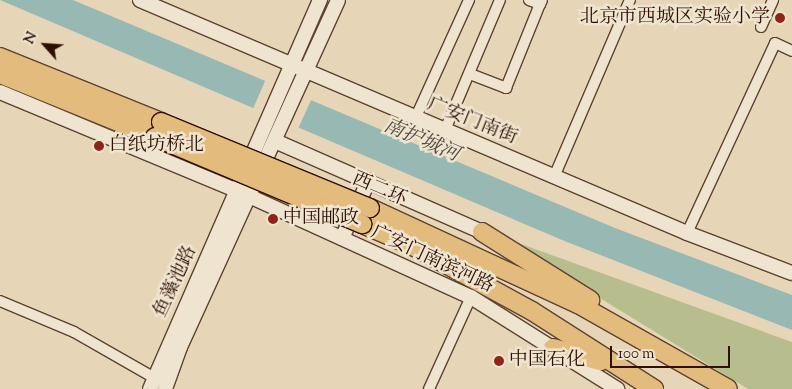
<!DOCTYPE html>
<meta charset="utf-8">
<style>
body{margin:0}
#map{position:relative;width:792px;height:389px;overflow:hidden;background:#e6d6b7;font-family:"Sorts Mill Goudy","Noto Serif SC",serif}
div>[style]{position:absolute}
.green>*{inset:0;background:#b7bd8d}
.water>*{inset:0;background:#97b8b3}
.pier>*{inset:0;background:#e6d6b7}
.roads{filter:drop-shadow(1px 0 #5c4230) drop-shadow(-1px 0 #5c4230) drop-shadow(0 1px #5c4230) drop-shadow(0 -1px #5c4230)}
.street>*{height:10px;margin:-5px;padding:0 5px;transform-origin:5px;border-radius:5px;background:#efe4d0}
.secondary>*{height:14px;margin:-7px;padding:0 7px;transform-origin:7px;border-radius:7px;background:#efe4d0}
.highway>*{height:18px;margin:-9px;padding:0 9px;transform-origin:9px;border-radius:9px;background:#e3bb7c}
.bridges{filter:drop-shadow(1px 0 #2e1003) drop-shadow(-1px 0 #2e1003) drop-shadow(0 1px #2e1003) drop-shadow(0 -1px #2e1003)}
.highway-bridge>*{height:18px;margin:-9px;padding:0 9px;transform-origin:9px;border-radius:9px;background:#e3bb7c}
.dots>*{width:14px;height:14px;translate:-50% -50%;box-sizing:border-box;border:2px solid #efe4d0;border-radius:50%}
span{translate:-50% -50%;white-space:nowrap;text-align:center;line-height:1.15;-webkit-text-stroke:5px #efe4d0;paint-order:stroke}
.poi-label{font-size:19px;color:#2e1003}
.right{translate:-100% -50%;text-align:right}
.left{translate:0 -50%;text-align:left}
.street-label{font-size:19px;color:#2e1003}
.water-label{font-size:20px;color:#534b41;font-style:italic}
.north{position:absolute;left:20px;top:20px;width:50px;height:50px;-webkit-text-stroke:4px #efe4d0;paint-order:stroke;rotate:296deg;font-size:14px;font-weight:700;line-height:20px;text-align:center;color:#2e1003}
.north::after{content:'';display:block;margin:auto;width:18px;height:22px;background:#2e1003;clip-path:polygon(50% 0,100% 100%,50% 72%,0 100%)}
.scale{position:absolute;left:610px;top:346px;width:120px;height:22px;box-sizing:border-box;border:2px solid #2e1003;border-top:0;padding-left:6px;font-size:15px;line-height:18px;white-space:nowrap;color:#2e1003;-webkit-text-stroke:4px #efe4d0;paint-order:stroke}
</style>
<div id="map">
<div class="green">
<i style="clip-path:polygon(499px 236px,792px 342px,792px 389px,748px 389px)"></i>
</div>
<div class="water">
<i style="clip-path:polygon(0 0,73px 0,615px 228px,792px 295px,792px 330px,562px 240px)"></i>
</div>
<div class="pier">
<i style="clip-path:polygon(266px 79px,312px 98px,297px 131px,252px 111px)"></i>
</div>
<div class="roads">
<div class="street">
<i style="left:529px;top:0;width:12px;rotate:20deg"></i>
<i style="left:540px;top:4px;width:4px;rotate:-63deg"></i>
<i style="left:761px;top:27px;width:30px;rotate:-66deg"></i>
<i style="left:470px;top:74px;width:39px;rotate:21deg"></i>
<i style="left:506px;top:88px;width:91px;rotate:-68deg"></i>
<i style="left:415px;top:119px;width:131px;rotate:-65.6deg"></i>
<i style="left:445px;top:130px;width:141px;rotate:-67.1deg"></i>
<i style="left:554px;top:177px;width:193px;rotate:-66.8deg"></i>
<i style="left:687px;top:233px;width:209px;rotate:-65.1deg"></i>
<i style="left:775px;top:43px;width:19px;rotate:25deg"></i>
<i style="left:0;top:301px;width:80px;rotate:22.7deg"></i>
<i style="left:74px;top:332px;width:91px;rotate:29.7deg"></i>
<i style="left:429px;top:389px;width:101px;rotate:-65.5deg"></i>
</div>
<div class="secondary">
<i style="left:140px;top:0;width:595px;rotate:23.07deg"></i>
<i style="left:687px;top:233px;width:112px;rotate:20.9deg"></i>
<i style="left:0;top:92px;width:258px;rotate:22.6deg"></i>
<i style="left:238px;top:191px;width:256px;rotate:24.5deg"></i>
<i style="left:471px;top:297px;width:173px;rotate:32.2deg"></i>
<i style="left:275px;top:141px;width:226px;rotate:23.7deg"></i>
<i style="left:342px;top:238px;width:64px;rotate:-65deg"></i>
<i style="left:150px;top:389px;width:425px;rotate:-66.4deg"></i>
<i style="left:165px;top:389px;width:45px;rotate:-70.3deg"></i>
<i style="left:180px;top:347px;width:381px;rotate:-65.5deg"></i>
</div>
<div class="highway">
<i style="left:0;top:57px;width:174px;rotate:22deg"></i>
<i style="left:0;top:74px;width:167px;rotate:22.1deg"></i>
<i style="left:370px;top:208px;width:229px;rotate:24.8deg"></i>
<i style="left:578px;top:304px;width:172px;rotate:29.5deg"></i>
<i style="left:362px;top:224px;width:53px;rotate:23.2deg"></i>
<i style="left:411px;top:245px;width:138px;rotate:28.6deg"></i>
<i style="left:532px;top:311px;width:145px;rotate:32.6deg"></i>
<i style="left:482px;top:232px;width:128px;rotate:32.2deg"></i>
<i style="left:553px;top:348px;width:49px;rotate:15.5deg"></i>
</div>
</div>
<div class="bridges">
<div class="highway-bridge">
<i style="left:161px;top:122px;width:226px;rotate:22.4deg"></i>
<i style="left:155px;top:137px;width:225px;rotate:22.8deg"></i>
</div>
</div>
<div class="dots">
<i style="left:780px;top:18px;background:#8f2418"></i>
<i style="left:99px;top:146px;background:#8f2418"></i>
<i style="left:273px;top:219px;background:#8f2418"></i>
<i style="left:499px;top:361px;background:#8f2418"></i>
</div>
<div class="poi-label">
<span class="right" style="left:770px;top:18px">北京市西城区实验小学</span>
<span class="left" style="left:109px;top:146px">白纸坊桥北</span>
<span class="left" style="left:283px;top:219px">中国邮政</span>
<span class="left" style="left:509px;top:361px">中国石化</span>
</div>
<div class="street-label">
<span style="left:472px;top:122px;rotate:22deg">广安门南街</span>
<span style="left:379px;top:190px;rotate:23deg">西二环</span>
<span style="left:432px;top:260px;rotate:25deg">广安门南滨河路</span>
<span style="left:176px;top:282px;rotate:-65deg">鱼藻池路</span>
</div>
<div class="water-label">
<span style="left:421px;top:141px;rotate:23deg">南护城河</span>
</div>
<div class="north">N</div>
<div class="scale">100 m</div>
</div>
